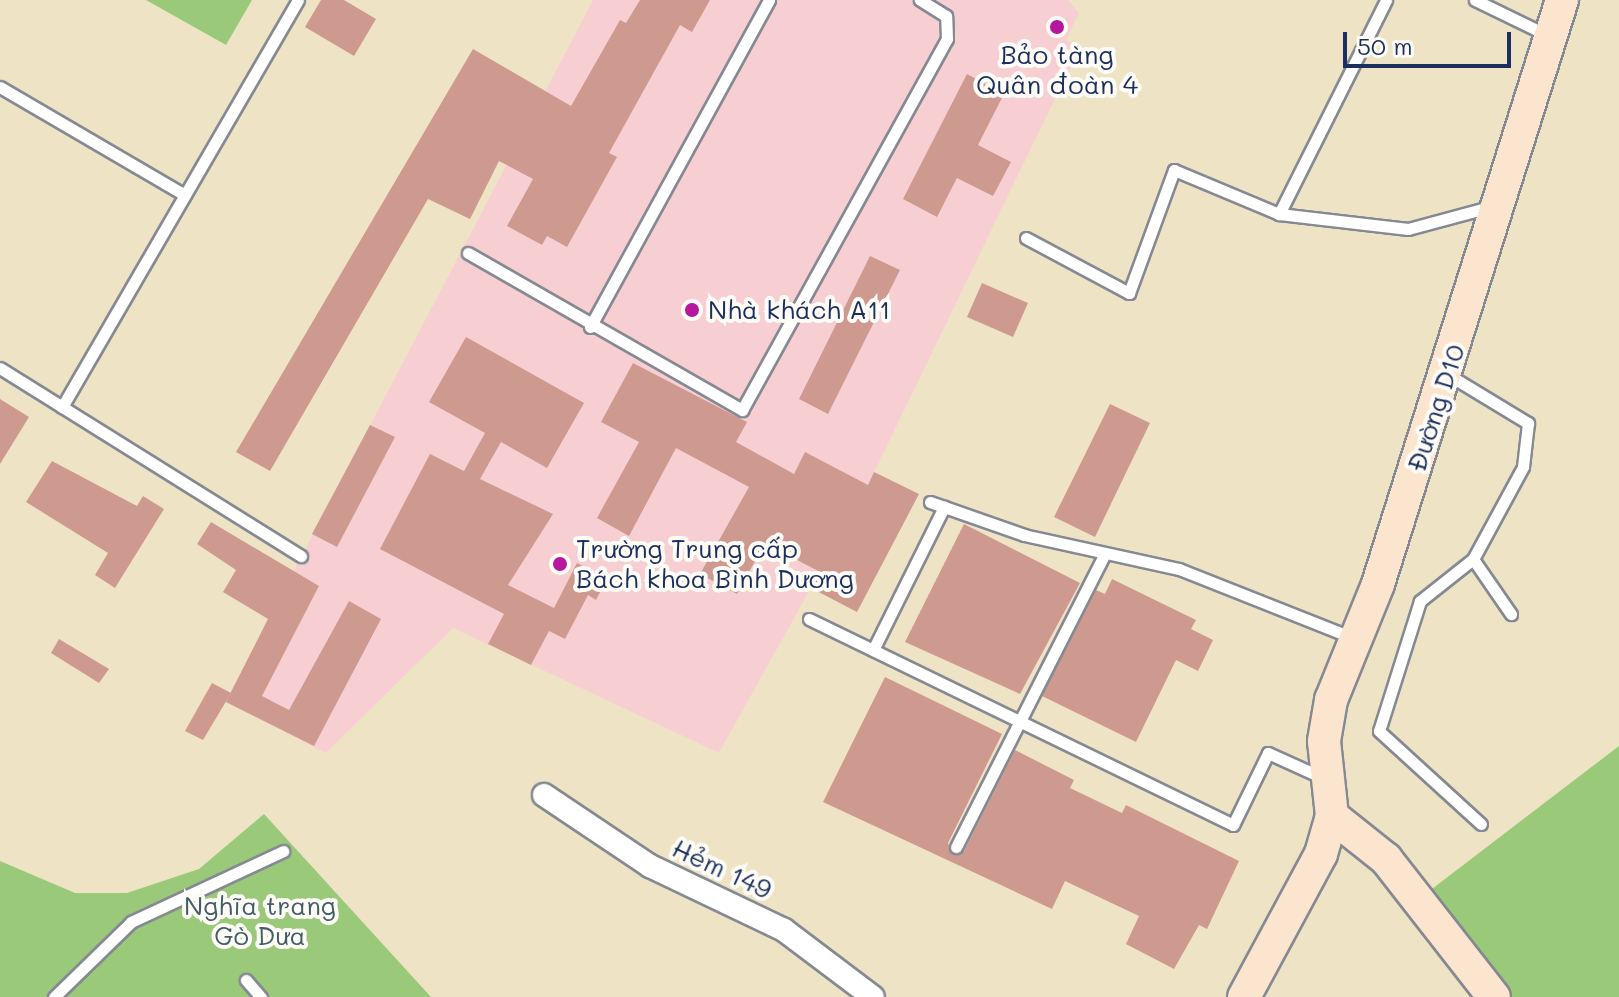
<!DOCTYPE html>
<meta charset="utf-8">
<style>
body{margin:0}
#map{position:relative;width:1619px;height:997px;overflow:hidden;background:#efe3c5;font-family:Mali,sans-serif}
div>[style]{position:absolute}
.built>*{inset:0;background:#f7cfd3}
.green>*{inset:0;background:#9aca79}
.building>*{inset:0;background:#ce9a90}
.roads{filter:drop-shadow(2px 0 #858992) drop-shadow(-2px 0 #858992) drop-shadow(0 2px #858992) drop-shadow(0 -2px #858992)}
.lane>*{height:11px;margin:-5.5px;padding:0 5.5px;transform-origin:5.5px;border-radius:5.5px;background:#fff}
.street>*{height:22px;margin:-11px;padding:0 11px;transform-origin:11px;border-radius:11px;background:#fff}
.secondary>*{height:32px;margin:-16px;padding:0 16px;transform-origin:16px;border-radius:16px;background:#fbe5cf}
.dots>*{width:22px;height:22px;translate:-50% -50%;box-sizing:border-box;border:4px solid #fdfcf7;border-radius:50%}
span{translate:-50% -50%;white-space:nowrap;text-align:center;line-height:1.15;-webkit-text-stroke:8px #fdfcf7;paint-order:stroke}
.poi-label{font-size:26px;color:#1b2f5e}
.left{translate:0 -50%;text-align:left}
.street-label{font-size:26px;color:#1b2f5e}
.park-label{font-size:26px;color:#415e66}
.scale{position:absolute;left:1343px;top:32px;width:168px;height:36px;box-sizing:border-box;border:4px solid #1b2f5e;border-top:0;padding-left:10px;font-size:24px;line-height:28px;white-space:nowrap;color:#1b2f5e;-webkit-text-stroke:6px #fdfcf7;paint-order:stroke}
</style>
<div id="map">
<div class="built">
<i style="clip-path:polygon(593px 0,1068px 0,1079px 13px,1066px 40px,1080px 47px,868px 485px,719px 753px,453px 628px,326px 753px,225px 702px)"></i>
</div>
<div class="green">
<i style="clip-path:polygon(146px 0,252px 0,226px 45px)"></i>
<i style="clip-path:polygon(1619px 746px,1619px 997px,1510px 997px,1428px 892px)"></i>
<i style="clip-path:polygon(264px 814px,431px 997px,0 997px,0 861px,75px 893px,127px 893px,199px 869px)"></i>
</div>
<div class="building">
<i style="clip-path:polygon(321px 0,344px 0,376px 19px,354px 56px,305px 27px)"></i>
<i style="clip-path:polygon(640px 0,710px 0,692px 32px,680px 25px,609px 153px,617px 157px,567px 247px,547px 236px,542px 245px,507px 226px,533px 179px,499px 161px,470px 219px,428px 199px,270px 471px,236px 452px,473px 49px,571px 106px,620px 20px,626px 23px)"></i>
<i style="clip-path:polygon(967px 74px,1004px 94px,978px 145px,1011px 162px,993px 196px,957px 178px,937px 217px,903px 199px)"></i>
<i style="clip-path:polygon(870px 256px,900px 270px,828px 414px,799px 399px)"></i>
<i style="clip-path:polygon(982px 283px,1028px 303px,1013px 337px,967px 317px)"></i>
<i style="clip-path:polygon(466px 337px,584px 403px,547px 468px,501px 442px,480px 479px,553px 514px,508px 585px,554px 608px,577px 563px,607px 579px,596px 600px,588px 595px,565px 639px,549px 631px,531px 665px,488px 644px,504px 614px,380px 549px,430px 454px,464px 471px,485px 433px,429px 402px)"></i>
<i style="clip-path:polygon(633px 363px,747px 422px,736px 442px,794px 474px,805px 452px,868px 485px,874px 472px,919px 494px,857px 612px,811px 588px,820px 572px,765px 543px,737px 594px,700px 574px,749px 487px,676px 448px,629px 536px,597px 518px,639px 442px,601px 422px)"></i>
<i style="clip-path:polygon(0 399px,29px 417px,0 464px)"></i>
<i style="clip-path:polygon(1110px 404px,1150px 423px,1095px 537px,1054px 517px)"></i>
<i style="clip-path:polygon(370px 425px,395px 437px,337px 547px,312px 534px)"></i>
<i style="clip-path:polygon(52px 461px,137px 506px,143px 496px,164px 509px,115px 588px,95px 575px,108px 553px,26px 502px)"></i>
<i style="clip-path:polygon(211px 522px,319px 586px,262px 696px,289px 710px,349px 601px,381px 619px,314px 746px,226px 702px,268px 619px,223px 592px,236px 570px,197px 544px)"></i>
<i style="clip-path:polygon(964px 524px,1080px 583px,1020px 694px,905px 642px)"></i>
<i style="clip-path:polygon(1112px 579px,1196px 620px,1191px 629px,1213px 640px,1198px 671px,1176px 660px,1136px 742px,1042px 696px,1096px 590px,1105px 594px)"></i>
<i style="clip-path:polygon(59px 639px,109px 669px,99px 683px,51px 653px)"></i>
<i style="clip-path:polygon(885px 677px,1002px 734px,948px 843px,952px 854px,964px 851px,1015px 750px,1074px 780px,1070px 788px,1122px 813px,1126px 805px,1239px 861px,1207px 929px,1199px 925px,1174px 969px,1126px 944px,1139px 916px,1065px 881px,1052px 909px,823px 802px)"></i>
<i style="clip-path:polygon(212px 683px,231px 693px,203px 740px,185px 731px)"></i>
</div>
<div class="roads">
<div class="lane">
<i style="left:1475px;top:0;width:80px;rotate:25.9deg"></i>
<i style="left:0;top:87px;width:214px;rotate:30.3deg"></i>
<i style="left:1279px;top:214px;width:239px;rotate:-63.4deg"></i>
<i style="left:1026px;top:238px;width:117px;rotate:28.1deg"></i>
<i style="left:1129px;top:293px;width:131px;rotate:-69.9deg"></i>
<i style="left:1174px;top:170px;width:114px;rotate:22.7deg"></i>
<i style="left:1279px;top:214px;width:130px;rotate:6.6deg"></i>
<i style="left:1408px;top:229px;width:88px;rotate:-15.1deg"></i>
<i style="left:468px;top:253px;width:316px;rotate:29.8deg"></i>
<i style="left:742px;top:410px;width:424px;rotate:-61.1deg"></i>
<i style="left:947px;top:39px;width:23px;rotate:-92deg"></i>
<i style="left:946px;top:16px;width:31px;rotate:-148deg"></i>
<i style="left:590px;top:327px;width:373px;rotate:-61.3deg"></i>
<i style="left:0;top:368px;width:355px;rotate:32deg"></i>
<i style="left:1447px;top:374px;width:95px;rotate:31.2deg"></i>
<i style="left:1528px;top:423px;width:44px;rotate:96.5deg"></i>
<i style="left:1523px;top:467px;width:105px;rotate:118.5deg"></i>
<i style="left:1473px;top:559px;width:67px;rotate:55.4deg"></i>
<i style="left:62px;top:407px;width:470px;rotate:-59.9deg"></i>
<i style="left:930px;top:502px;width:100px;rotate:19.3deg"></i>
<i style="left:1024px;top:535px;width:159px;rotate:12.4deg"></i>
<i style="left:1179px;top:569px;width:185px;rotate:21.6deg"></i>
<i style="left:1473px;top:559px;width:68px;rotate:141.6deg"></i>
<i style="left:1420px;top:601px;width:136px;rotate:107.5deg"></i>
<i style="left:1379px;top:731px;width:138px;rotate:42.4deg"></i>
<i style="left:809px;top:619px;width:471px;rotate:25.9deg"></i>
<i style="left:1233px;top:825px;width:80px;rotate:-64.1deg"></i>
<i style="left:1268px;top:753px;width:60px;rotate:24.4deg"></i>
<i style="left:873px;top:650px;width:160px;rotate:-63.6deg"></i>
<i style="left:956px;top:847px;width:327px;rotate:-63.1deg"></i>
<i style="left:246px;top:980px;width:23px;rotate:49deg"></i>
<i style="left:54px;top:997px;width:107px;rotate:-44.2deg"></i>
<i style="left:131px;top:922px;width:168px;rotate:-25deg"></i>
</div>
<div class="street">
<i style="left:544px;top:795px;width:128px;rotate:33.8deg"></i>
<i style="left:650px;top:866px;width:148px;rotate:25.5deg"></i>
<i style="left:784px;top:930px;width:111px;rotate:37deg"></i>
</div>
<div class="secondary">
<i style="left:1332px;top:816px;width:69px;rotate:38.5deg"></i>
<i style="left:1386px;top:859px;width:175px;rotate:52deg"></i>
<i style="left:1244px;top:997px;width:162px;rotate:-61.7deg"></i>
<i style="left:1321px;top:854px;width:40px;rotate:-74deg"></i>
<i style="left:1332px;top:816px;width:75px;rotate:-96.1deg"></i>
<i style="left:1324px;top:741px;width:42px;rotate:-80.3deg"></i>
<i style="left:1331px;top:700px;width:125px;rotate:-67.9deg"></i>
<i style="left:1378px;top:584px;width:612px;rotate:-72.51deg"></i>
</div>
</div>
<div class="dots">
<i style="left:1057px;top:27px;background:#b5179e"></i>
<i style="left:692px;top:310px;background:#b5179e"></i>
<i style="left:560px;top:564px;background:#b5179e"></i>
</div>
<div class="poi-label">
<span style="left:1057px;top:70px">Bảo tàng<br>Quân đoàn 4</span>
<span class="left" style="left:708px;top:310px">Nhà khách A11</span>
<span class="left" style="left:576px;top:564px">Trường Trung cấp<br>Bách khoa Bình Dương</span>
</div>
<div class="street-label">
<span style="left:1436px;top:408px;rotate:-72deg">Đường D10</span>
<span style="left:722px;top:869px;rotate:25deg">Hẻm 149</span>
</div>
<div class="park-label">
<span style="left:260px;top:921px">Nghĩa trang<br>Gò Dưa</span>
</div>
<div class="scale">50 m</div>
</div>
